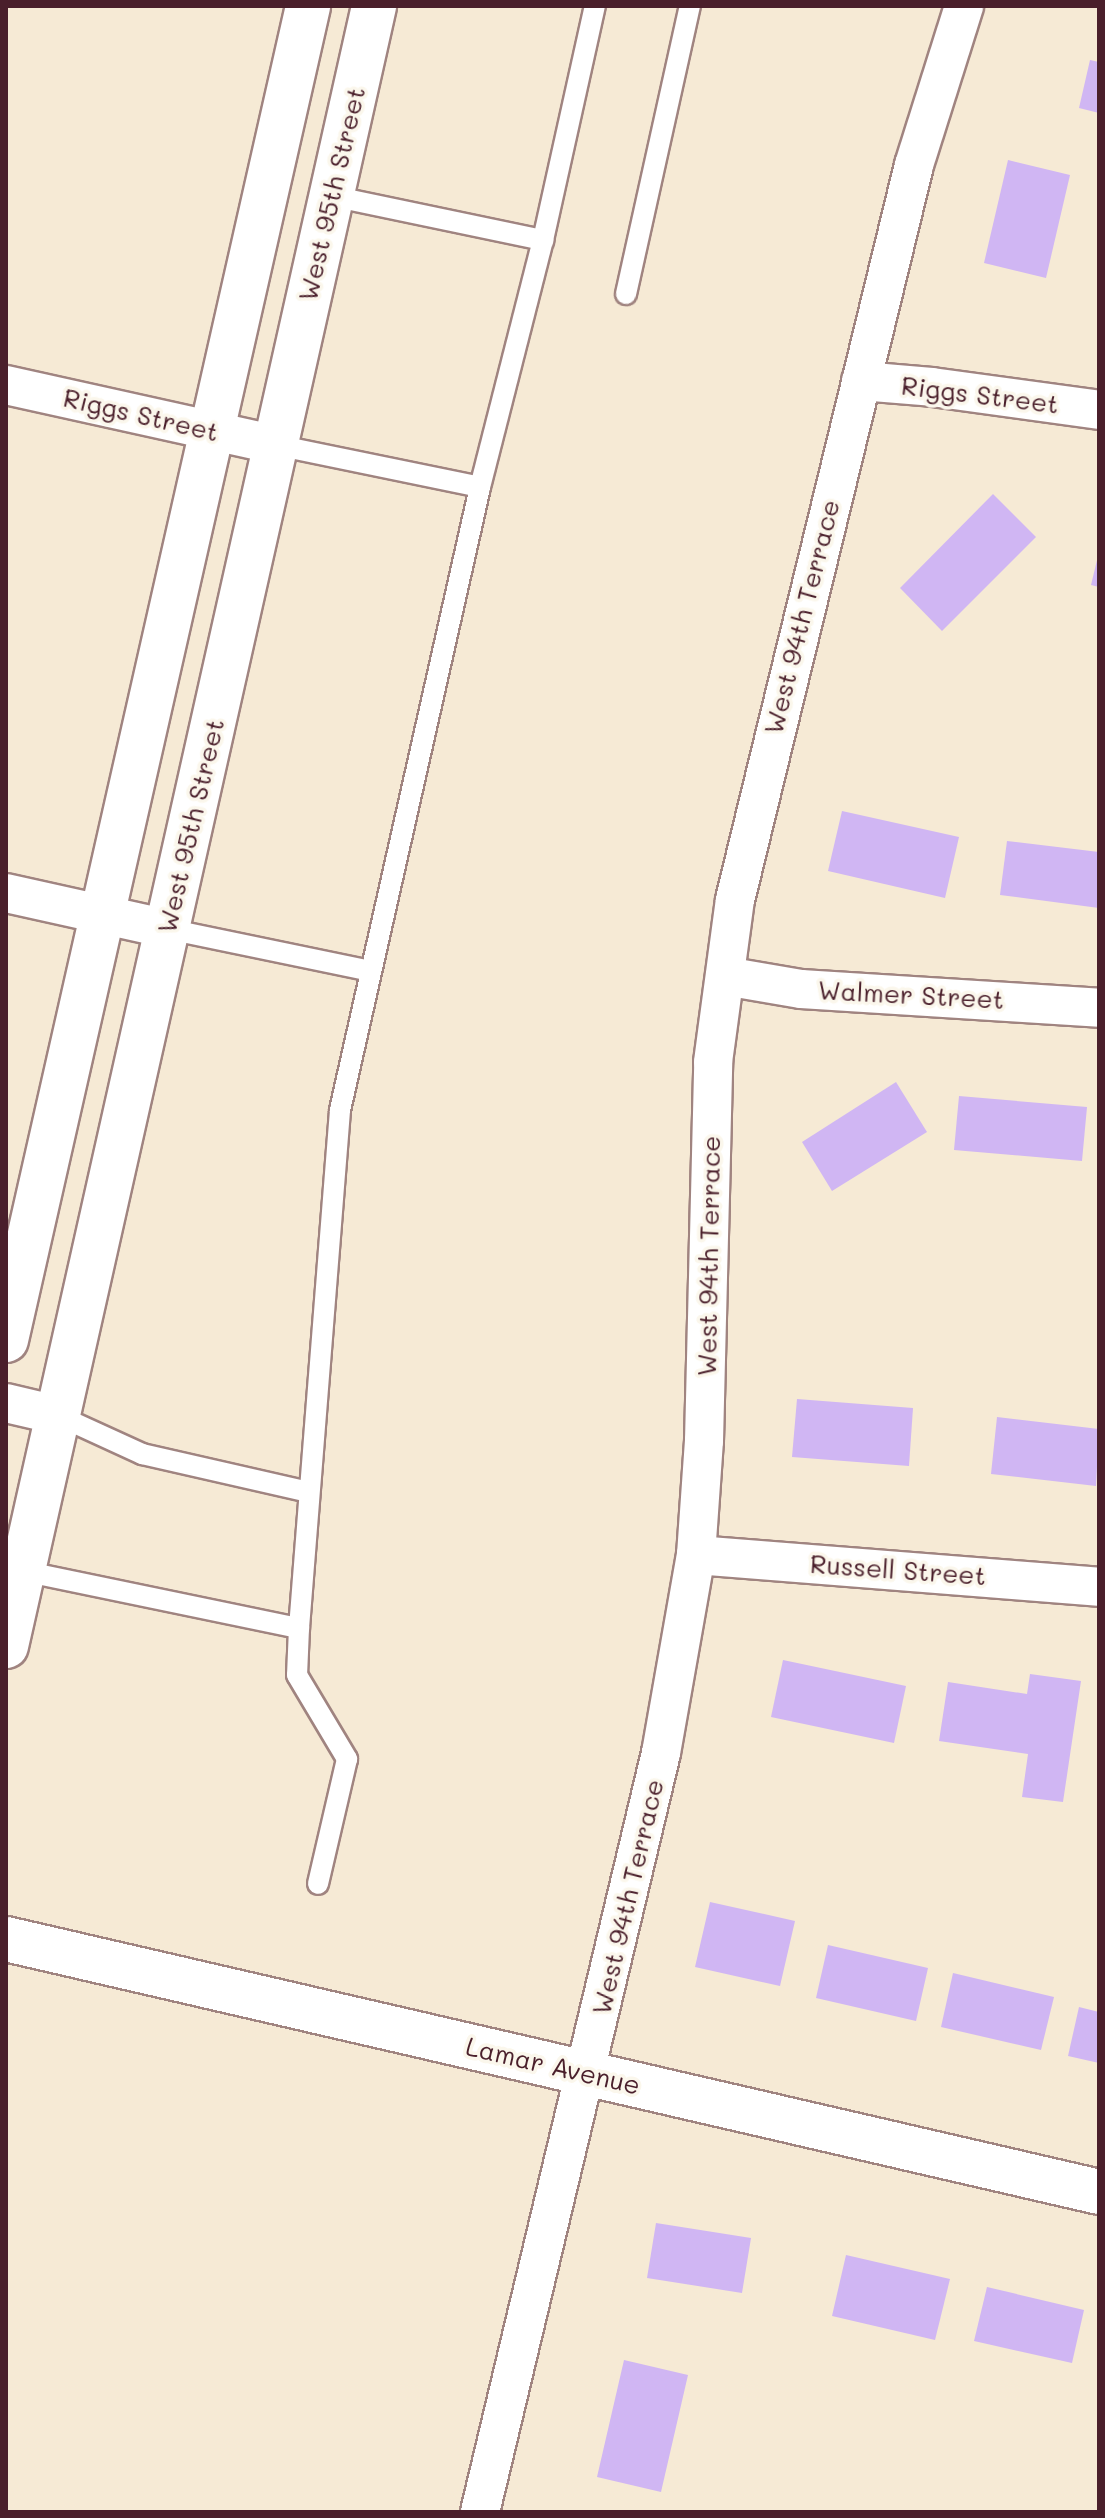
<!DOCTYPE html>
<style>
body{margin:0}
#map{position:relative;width:1105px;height:2518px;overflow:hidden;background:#f6ead5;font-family:Mali,sans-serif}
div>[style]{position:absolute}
.building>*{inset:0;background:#d0b6f3}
.roads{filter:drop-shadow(2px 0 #a08480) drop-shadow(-2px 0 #a08480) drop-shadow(0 2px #a08480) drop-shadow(0 -2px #a08480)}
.service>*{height:20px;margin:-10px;padding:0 10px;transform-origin:10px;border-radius:10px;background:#fff}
.minor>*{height:38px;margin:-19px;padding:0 19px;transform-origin:19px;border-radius:19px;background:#fff}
.tertiary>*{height:44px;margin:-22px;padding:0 22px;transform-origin:22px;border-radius:22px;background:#fff}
.primary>*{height:44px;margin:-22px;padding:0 22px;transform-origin:22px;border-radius:22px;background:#fff}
span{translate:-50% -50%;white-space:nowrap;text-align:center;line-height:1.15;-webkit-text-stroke:7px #fbf7ec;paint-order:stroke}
.street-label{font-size:26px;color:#4a1f2b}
.frame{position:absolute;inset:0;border:8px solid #4a1f2b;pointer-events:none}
</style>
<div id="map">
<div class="building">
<i style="clip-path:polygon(1090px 60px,1099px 62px,1099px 113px,1079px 108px)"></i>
<i style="clip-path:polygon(1008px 160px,1070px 175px,1046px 278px,984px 263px)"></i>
<i style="clip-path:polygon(993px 494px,1036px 537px,942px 631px,900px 588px)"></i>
<i style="clip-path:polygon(1098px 556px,1099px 556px,1099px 587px,1091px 585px)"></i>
<i style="clip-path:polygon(842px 811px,959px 837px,945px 898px,828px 871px)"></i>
<i style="clip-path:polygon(1007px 841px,1099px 852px,1099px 908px,1000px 895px)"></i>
<i style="clip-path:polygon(896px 1082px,927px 1132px,832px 1191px,802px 1142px)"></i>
<i style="clip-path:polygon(959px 1096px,1087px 1107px,1082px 1161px,954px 1150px)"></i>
<i style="clip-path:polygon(797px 1399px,913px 1408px,909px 1466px,792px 1457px)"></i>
<i style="clip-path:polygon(997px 1417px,1099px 1429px,1096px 1486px,991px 1474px)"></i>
<i style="clip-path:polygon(783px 1660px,906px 1686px,894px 1743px,771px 1717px)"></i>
<i style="clip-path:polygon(1030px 1674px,1081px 1681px,1063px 1802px,1022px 1797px,1028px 1754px,939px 1741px,948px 1682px,1027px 1694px)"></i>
<i style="clip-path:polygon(710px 1902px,795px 1921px,780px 1986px,695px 1967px)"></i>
<i style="clip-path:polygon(828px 1945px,928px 1968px,916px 2021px,816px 1998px)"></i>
<i style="clip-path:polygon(953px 1973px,1054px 1997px,1041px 2050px,941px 2027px)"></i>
<i style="clip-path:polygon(1079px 2007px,1099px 2012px,1099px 2063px,1068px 2056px)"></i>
<i style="clip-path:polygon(656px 2223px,751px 2238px,742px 2293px,647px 2278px)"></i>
<i style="clip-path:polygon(846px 2255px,950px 2279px,935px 2340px,832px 2316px)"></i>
<i style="clip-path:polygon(987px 2287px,1084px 2310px,1072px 2363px,974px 2341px)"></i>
<i style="clip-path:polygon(624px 2360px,688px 2375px,661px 2492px,597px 2477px)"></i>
</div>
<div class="roads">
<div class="service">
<i style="left:332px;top:196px;width:216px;rotate:11.8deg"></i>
<i style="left:626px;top:294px;width:295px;rotate:-77.5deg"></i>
<i style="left:276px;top:445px;width:208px;rotate:11.6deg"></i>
<i style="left:168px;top:929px;width:207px;rotate:11.7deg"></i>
<i style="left:57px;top:1415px;width:94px;rotate:24.6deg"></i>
<i style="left:142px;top:1454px;width:171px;rotate:12.8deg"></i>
<i style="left:23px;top:1571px;width:282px;rotate:11.7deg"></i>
<i style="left:299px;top:1628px;width:47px;rotate:92.4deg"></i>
<i style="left:297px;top:1675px;width:98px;rotate:59.2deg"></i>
<i style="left:347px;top:1759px;width:128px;rotate:103.1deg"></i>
<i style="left:299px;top:1628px;width:520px;rotate:-85.47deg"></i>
<i style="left:340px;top:1110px;width:639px;rotate:-77.33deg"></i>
<i style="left:480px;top:487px;width:255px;rotate:-75.7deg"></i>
<i style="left:543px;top:240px;width:240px;rotate:-77.5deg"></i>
</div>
<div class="minor">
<i style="left:861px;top:381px;width:71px;rotate:4.8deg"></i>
<i style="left:932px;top:387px;width:169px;rotate:7.8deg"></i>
<i style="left:6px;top:385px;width:277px;rotate:12.5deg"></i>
<i style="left:6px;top:893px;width:166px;rotate:12.5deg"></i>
<i style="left:725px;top:976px;width:77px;rotate:9.7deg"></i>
<i style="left:801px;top:989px;width:299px;rotate:3.6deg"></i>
<i style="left:6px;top:1403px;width:52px;rotate:13.2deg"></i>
<i style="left:696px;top:1555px;width:404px;rotate:4.5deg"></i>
<i style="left:480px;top:2512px;width:780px;rotate:-76.59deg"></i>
<i style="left:661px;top:1753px;width:201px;rotate:-80deg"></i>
<i style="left:696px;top:1555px;width:114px;rotate:-86deg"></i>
<i style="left:704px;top:1441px;width:379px;rotate:-88.6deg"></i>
<i style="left:713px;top:1062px;width:163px;rotate:-82.3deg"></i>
<i style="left:735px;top:900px;width:756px;rotate:-76.31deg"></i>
<i style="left:914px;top:165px;width:167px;rotate:-72.5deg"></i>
</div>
<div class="tertiary">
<i style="left:6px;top:1939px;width:1122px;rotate:13.03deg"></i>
</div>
<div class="primary">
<i style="left:6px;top:1340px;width:1368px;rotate:-77.24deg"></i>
<i style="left:6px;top:1646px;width:1681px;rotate:-77.35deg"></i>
</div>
</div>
<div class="street-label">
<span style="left:332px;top:194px;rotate:-77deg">West 95th Street</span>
<span style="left:980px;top:395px;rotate:7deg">Riggs Street</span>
<span style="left:141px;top:415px;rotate:13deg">Riggs Street</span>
<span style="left:802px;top:617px;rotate:-76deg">West 94th Terrace</span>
<span style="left:191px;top:826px;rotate:-77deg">West 95th Street</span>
<span style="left:911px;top:995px;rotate:3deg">Walmer Street</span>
<span style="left:709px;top:1256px;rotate:-89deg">West 94th Terrace</span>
<span style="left:898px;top:1570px;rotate:4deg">Russell Street</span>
<span style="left:628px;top:1897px;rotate:-77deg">West 94th Terrace</span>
<span style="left:553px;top:2066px;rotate:13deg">Lamar Avenue</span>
</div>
<div class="frame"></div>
</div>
